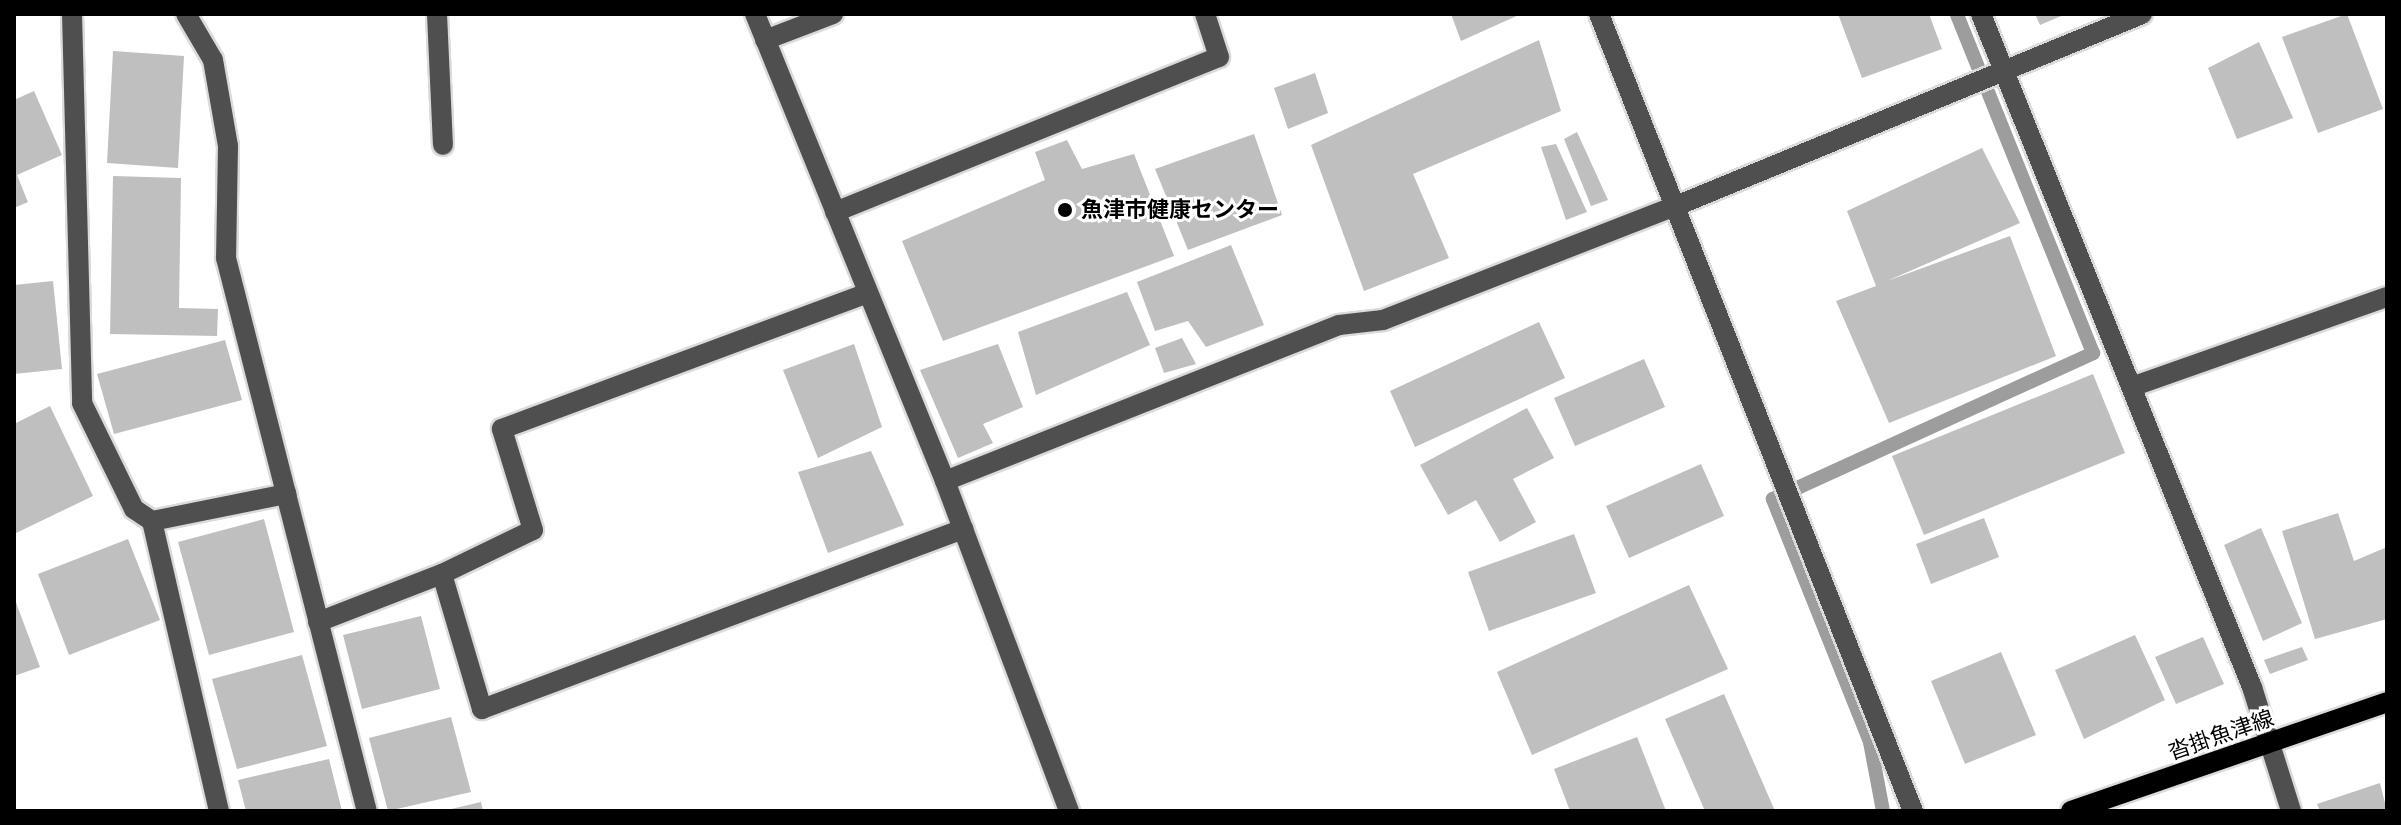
<!DOCTYPE html>
<meta charset="utf-8">
<style>
body{margin:0}
#map{position:relative;width:2401px;height:825px;overflow:hidden;background:#fff;font-family:"Public Sans","Noto Sans JP",sans-serif}
div>[style]{position:absolute}
.stream>*{height:14px;margin:-7px;padding:0 7px;transform-origin:7px;border-radius:7px;background:#9d9d9d}
.building>*{inset:0;background:#bfbfbf}
.roads{filter:drop-shadow(2px 0 #dbdbdb) drop-shadow(-2px 0 #dbdbdb) drop-shadow(0 2px #dbdbdb) drop-shadow(0 -2px #dbdbdb)}
.minor>*{height:20px;margin:-10px;padding:0 10px;transform-origin:10px;border-radius:10px;background:#4f4f4f}
.major>*{height:20px;margin:-10px;padding:0 10px;transform-origin:10px;border-radius:10px;background:#000}
.dots>*{width:22px;height:22px;translate:-50% -50%;box-sizing:border-box;border:4px solid #fff;border-radius:50%}
span{translate:-50% -50%;white-space:nowrap;text-align:center;line-height:1.15;-webkit-text-stroke:6px #fff;paint-order:stroke}
.poi-label{font-size:22px;color:#000;font-weight:700}
.left{translate:0 -50%;text-align:left}
.street-label{font-size:22px;color:#000}
.frame{position:absolute;inset:0;border:16px solid #000;pointer-events:none}
</style>
<div id="map">
<div class="stream">
<i style="left:1883px;top:811px;width:70px;rotate:-100.7deg"></i>
<i style="left:1870px;top:742px;width:262px;rotate:-111.8deg"></i>
<i style="left:1773px;top:499px;width:352px;rotate:-24.5deg"></i>
<i style="left:2093px;top:353px;width:365px;rotate:-111.9deg"></i>
</div>
<div class="building">
<i style="clip-path:polygon(1451px 14px,1521px 14px,1461px 41px)"></i>
<i style="clip-path:polygon(1838px 14px,1929px 14px,1942px 49px,1862px 78px)"></i>
<i style="clip-path:polygon(2035px 14px,2066px 14px,2040px 25px)"></i>
<i style="clip-path:polygon(2347px 14px,2383px 109px,2318px 133px,2282px 37px)"></i>
<i style="clip-path:polygon(1539px 40px,1561px 111px,1413px 174px,1449px 258px,1364px 291px,1311px 145px)"></i>
<i style="clip-path:polygon(2259px 42px,2293px 118px,2237px 139px,2208px 68px)"></i>
<i style="clip-path:polygon(113px 51px,184px 56px,178px 168px,107px 163px)"></i>
<i style="clip-path:polygon(1315px 73px,1328px 113px,1288px 129px,1274px 88px)"></i>
<i style="clip-path:polygon(34px 91px,62px 155px,17px 175px,28px 202px,14px 208px,14px 100px)"></i>
<i style="clip-path:polygon(1577px 132px,1608px 200px,1591px 206px,1564px 139px)"></i>
<i style="clip-path:polygon(1254px 134px,1282px 215px,1188px 250px,1155px 169px)"></i>
<i style="clip-path:polygon(1067px 140px,1082px 169px,1134px 154px,1174px 256px,943px 341px,902px 241px,1045px 180px,1035px 152px)"></i>
<i style="clip-path:polygon(1556px 144px,1587px 212px,1566px 220px,1541px 147px)"></i>
<i style="clip-path:polygon(1982px 148px,2020px 223px,1887px 281px,2010px 236px,2056px 356px,1889px 423px,1836px 301px,1876px 286px,1847px 211px)"></i>
<i style="clip-path:polygon(113px 176px,181px 178px,179px 308px,218px 309px,217px 336px,110px 334px)"></i>
<i style="clip-path:polygon(1231px 245px,1264px 325px,1206px 347px,1188px 321px,1155px 331px,1137px 282px)"></i>
<i style="clip-path:polygon(53px 281px,62px 369px,14px 374px,14px 285px)"></i>
<i style="clip-path:polygon(1127px 292px,1150px 345px,1036px 395px,1018px 332px)"></i>
<i style="clip-path:polygon(1539px 322px,1565px 378px,1415px 447px,1390px 391px)"></i>
<i style="clip-path:polygon(1182px 338px,1196px 364px,1164px 373px,1155px 348px)"></i>
<i style="clip-path:polygon(225px 340px,242px 400px,114px 434px,97px 374px)"></i>
<i style="clip-path:polygon(854px 344px,882px 427px,818px 458px,783px 370px)"></i>
<i style="clip-path:polygon(998px 344px,1023px 407px,983px 424px,993px 443px,958px 458px,920px 370px)"></i>
<i style="clip-path:polygon(1644px 359px,1665px 407px,1575px 446px,1554px 398px)"></i>
<i style="clip-path:polygon(2093px 374px,2125px 453px,1924px 535px,1892px 456px)"></i>
<i style="clip-path:polygon(50px 406px,93px 496px,14px 534px,14px 424px)"></i>
<i style="clip-path:polygon(1527px 408px,1554px 458px,1513px 479px,1536px 522px,1500px 542px,1476px 500px,1448px 515px,1420px 465px)"></i>
<i style="clip-path:polygon(871px 451px,904px 525px,828px 553px,798px 472px)"></i>
<i style="clip-path:polygon(1701px 464px,1724px 516px,1629px 558px,1606px 506px)"></i>
<i style="clip-path:polygon(2338px 513px,2354px 561px,2387px 547px,2387px 619px,2315px 639px,2282px 531px)"></i>
<i style="clip-path:polygon(1984px 518px,1999px 557px,1931px 584px,1916px 544px)"></i>
<i style="clip-path:polygon(264px 519px,294px 632px,209px 655px,178px 542px)"></i>
<i style="clip-path:polygon(2261px 528px,2302px 623px,2263px 641px,2224px 545px)"></i>
<i style="clip-path:polygon(1574px 534px,1596px 593px,1489px 631px,1468px 572px)"></i>
<i style="clip-path:polygon(128px 539px,160px 620px,69px 655px,38px 574px)"></i>
<i style="clip-path:polygon(1689px 585px,1728px 669px,1532px 755px,1497px 672px)"></i>
<i style="clip-path:polygon(14px 597px,40px 667px,14px 676px)"></i>
<i style="clip-path:polygon(421px 616px,440px 689px,362px 709px,343px 635px)"></i>
<i style="clip-path:polygon(2135px 635px,2165px 700px,2084px 739px,2055px 670px)"></i>
<i style="clip-path:polygon(2203px 637px,2224px 684px,2176px 704px,2155px 657px)"></i>
<i style="clip-path:polygon(2302px 647px,2308px 660px,2270px 674px,2264px 660px)"></i>
<i style="clip-path:polygon(2001px 652px,2036px 735px,1965px 764px,1931px 681px)"></i>
<i style="clip-path:polygon(302px 655px,327px 746px,237px 769px,212px 679px)"></i>
<i style="clip-path:polygon(1724px 694px,1775px 811px,1705px 811px,1665px 719px)"></i>
<i style="clip-path:polygon(451px 717px,471px 792px,388px 811px,369px 738px)"></i>
<i style="clip-path:polygon(1637px 737px,1666px 811px,1570px 811px,1554px 769px)"></i>
<i style="clip-path:polygon(329px 759px,342px 811px,246px 811px,238px 780px)"></i>
<i style="clip-path:polygon(2380px 783px,2387px 811px,2320px 811px,2317px 804px)"></i>
<i style="clip-path:polygon(481px 802px,483px 811px,447px 811px,447px 810px)"></i>
</div>
<div class="roads">
<div class="minor">
<i style="left:72px;top:14px;width:389px;rotate:88.5deg"></i>
<i style="left:82px;top:403px;width:118px;rotate:63.9deg"></i>
<i style="left:134px;top:509px;width:22px;rotate:34deg"></i>
<i style="left:152px;top:521px;width:137px;rotate:-11.4deg"></i>
<i style="left:286px;top:494px;width:327px;rotate:75.7deg"></i>
<i style="left:186px;top:14px;width:53px;rotate:59.6deg"></i>
<i style="left:213px;top:60px;width:87px;rotate:80.1deg"></i>
<i style="left:228px;top:146px;width:112px;rotate:91deg"></i>
<i style="left:226px;top:258px;width:244px;rotate:75.7deg"></i>
<i style="left:437px;top:14px;width:131px;rotate:87.4deg"></i>
<i style="left:755px;top:14px;width:504px;rotate:67.86deg"></i>
<i style="left:945px;top:481px;width:353px;rotate:69.4deg"></i>
<i style="left:1599px;top:14px;width:857px;rotate:68.5deg"></i>
<i style="left:1981px;top:14px;width:726px;rotate:68.07deg"></i>
<i style="left:2252px;top:687px;width:130px;rotate:72.5deg"></i>
<i style="left:765px;top:40px;width:73px;rotate:-20.9deg"></i>
<i style="left:835px;top:212px;width:414px;rotate:-22deg"></i>
<i style="left:1219px;top:57px;width:45px;rotate:-108deg"></i>
<i style="left:2134px;top:386px;width:268px;rotate:-19.4deg"></i>
<i style="left:945px;top:481px;width:424px;rotate:-21.6deg"></i>
<i style="left:1339px;top:325px;width:44px;rotate:-6.5deg"></i>
<i style="left:1383px;top:320px;width:314px;rotate:-21.3deg"></i>
<i style="left:1676px;top:206px;width:504px;rotate:-22.39deg"></i>
<i style="left:152px;top:521px;width:298px;rotate:77deg"></i>
<i style="left:442px;top:574px;width:101px;rotate:-25.8deg"></i>
<i style="left:533px;top:530px;width:106px;rotate:-107.1deg"></i>
<i style="left:502px;top:429px;width:390px;rotate:-20.4deg"></i>
<i style="left:318px;top:622px;width:133px;rotate:-21.2deg"></i>
<i style="left:442px;top:574px;width:141px;rotate:73.5deg"></i>
<i style="left:482px;top:709px;width:514px;rotate:-20.52deg"></i>
</div>
<div class="major">
<i style="left:2071px;top:811px;width:334px;rotate:-19deg"></i>
</div>
</div>
<div class="dots">
<i style="left:1065px;top:210px;background:#000"></i>
</div>
<div class="poi-label">
<span class="left" style="left:1081px;top:210px">魚津市健康センター</span>
</div>
<div class="street-label">
<span style="left:2221px;top:735px;rotate:-19deg">沓掛魚津線</span>
</div>
<div class="frame"></div>
</div>
